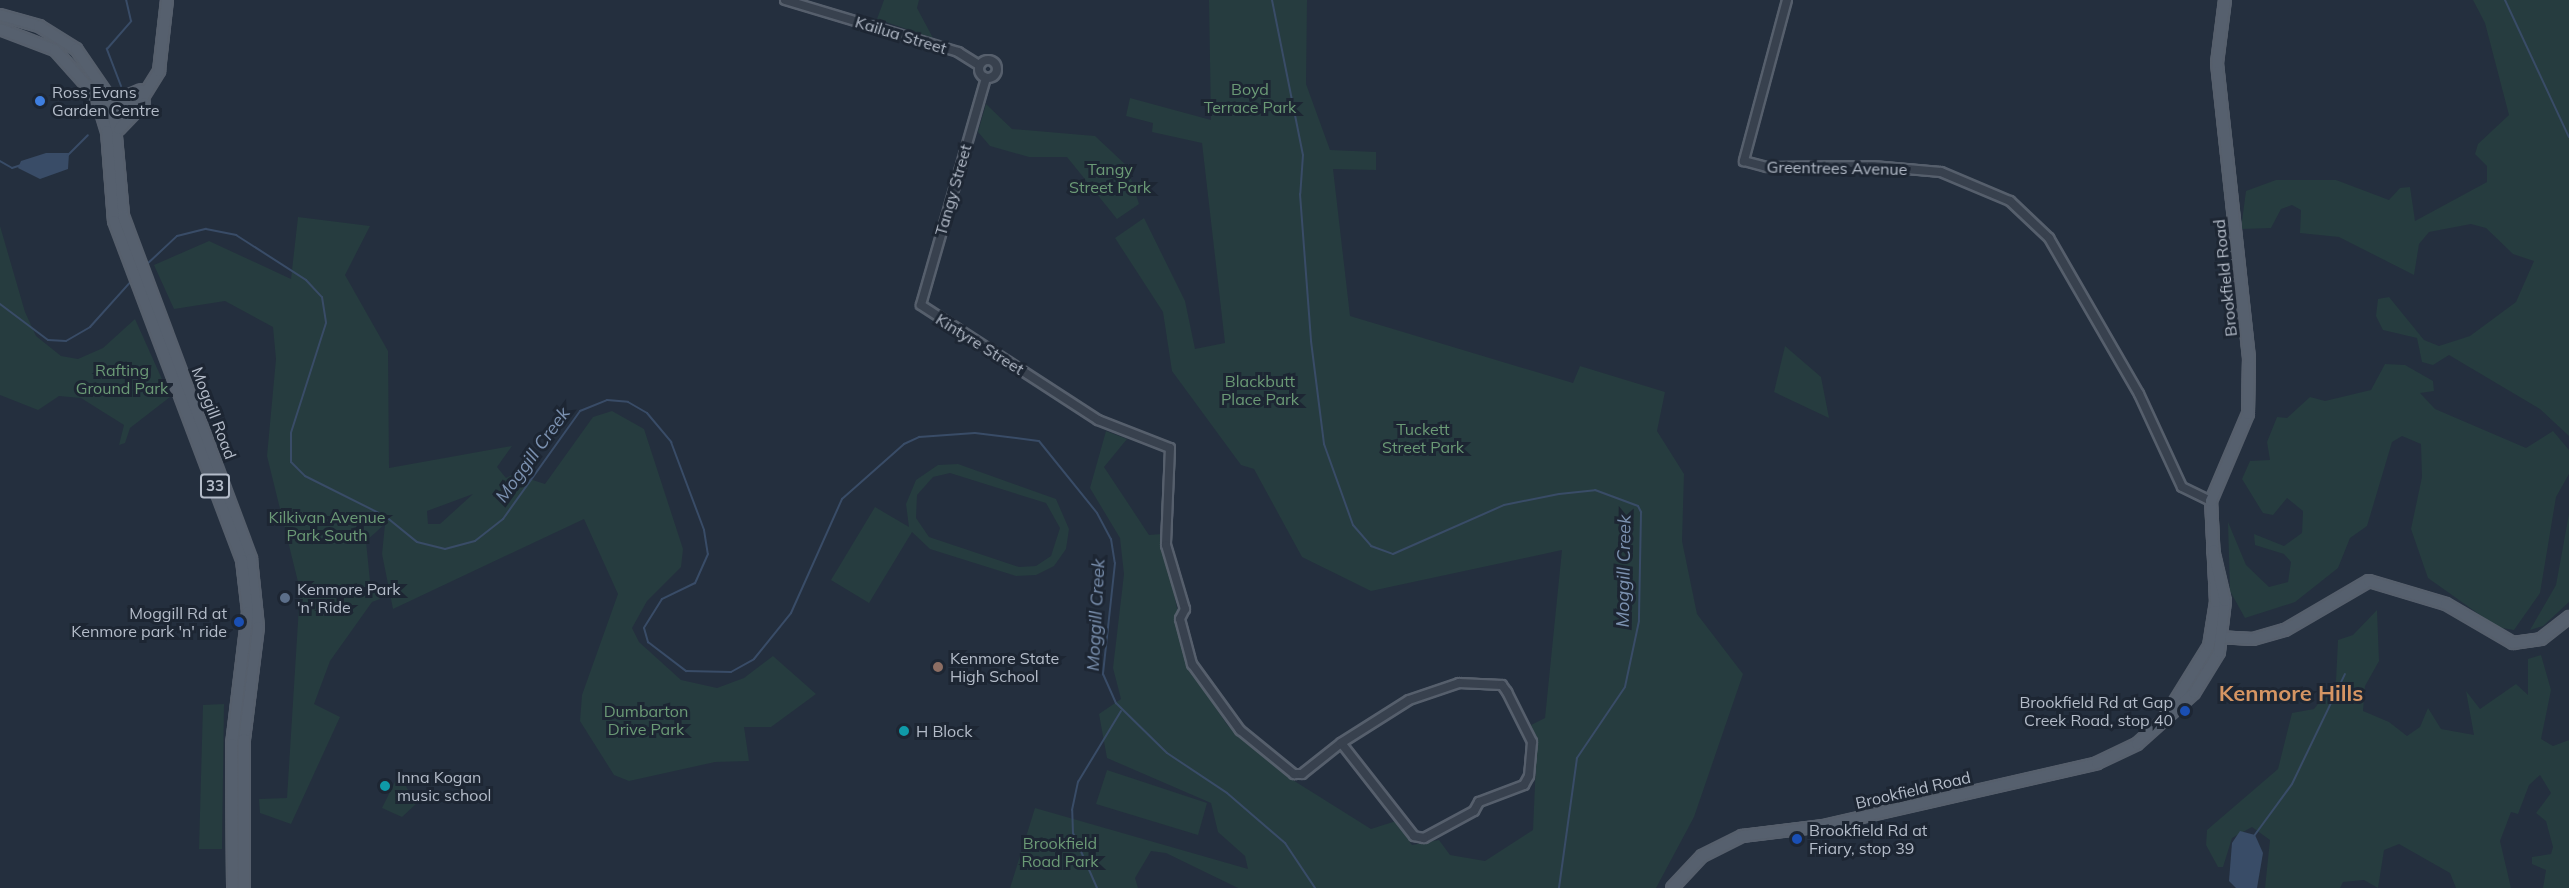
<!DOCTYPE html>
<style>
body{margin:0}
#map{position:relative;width:2569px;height:888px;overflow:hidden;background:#242f3e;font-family:Mulish,sans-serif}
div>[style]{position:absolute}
.green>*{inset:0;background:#263c3f}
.water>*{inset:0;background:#394c67}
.stream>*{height:2px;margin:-1px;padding:0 1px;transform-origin:1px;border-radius:1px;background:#394c67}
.roads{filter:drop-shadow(2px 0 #565f6c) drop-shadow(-2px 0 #565f6c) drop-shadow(0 2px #565f6c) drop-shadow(0 -2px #565f6c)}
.minor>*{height:8px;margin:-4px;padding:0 4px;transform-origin:4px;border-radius:4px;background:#38414e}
.minor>.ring{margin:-4px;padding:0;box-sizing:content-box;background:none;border:8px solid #38414e;border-radius:50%}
.major>*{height:10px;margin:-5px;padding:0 5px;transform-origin:5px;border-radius:5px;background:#56606e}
.dots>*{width:16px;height:16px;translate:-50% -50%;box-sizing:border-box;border:3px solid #1d2633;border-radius:50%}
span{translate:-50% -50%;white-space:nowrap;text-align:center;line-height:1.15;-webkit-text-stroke:6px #1d2633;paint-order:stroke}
.shield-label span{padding:2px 4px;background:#1d2633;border:2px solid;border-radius:4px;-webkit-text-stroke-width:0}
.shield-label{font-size:15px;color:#b4bcc9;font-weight:700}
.street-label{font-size:16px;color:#b4bcc9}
.park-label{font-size:16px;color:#6b9a76}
.poi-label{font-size:16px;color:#b4bcc9}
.left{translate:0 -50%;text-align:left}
.right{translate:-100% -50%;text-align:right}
.water-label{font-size:18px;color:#7c92b1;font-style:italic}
.district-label{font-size:22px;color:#d59563;font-weight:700}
</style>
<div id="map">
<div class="green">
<i style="clip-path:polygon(884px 0,919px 0,917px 8px,933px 38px,877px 19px)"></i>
<i style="clip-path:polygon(1209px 0,1307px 0,1306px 84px,1330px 150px,1376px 152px,1376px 170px,1333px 169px,1350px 316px,1573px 383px,1580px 366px,1665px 392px,1657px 431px,1684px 474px,1682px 541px,1697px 614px,1743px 674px,1694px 817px,1656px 888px,1238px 888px,1166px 853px,1151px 851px,1135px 878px,1138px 888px,1010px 888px,1035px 808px,1248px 869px,1245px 856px,1218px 832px,1211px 803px,1107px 758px,1099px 714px,1121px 699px,1113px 668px,1124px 574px,1120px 538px,1090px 488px,1106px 431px,1127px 439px,1104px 467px,1149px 535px,1162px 534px,1189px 668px,1228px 726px,1288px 777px,1371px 829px,1396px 821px,1412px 845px,1439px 840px,1450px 855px,1485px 861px,1533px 830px,1537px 739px,1531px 725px,1545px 718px,1562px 550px,1371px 591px,1302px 557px,1254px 469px,1241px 465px,1172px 371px,1163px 312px,1115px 238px,1144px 218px,1185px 301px,1195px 349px,1225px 343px,1202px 143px,1152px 132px,1153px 123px,1126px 116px,1130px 98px,1211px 120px)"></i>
<i style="clip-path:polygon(2473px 0,2569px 0,2569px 436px,2540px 409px,2449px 355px,2433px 365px,2422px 362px,2417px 338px,2383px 330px,2376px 316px,2378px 299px,2389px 297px,2424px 340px,2439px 346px,2470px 336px,2516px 302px,2534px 261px,2513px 254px,2486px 228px,2471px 224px,2429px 232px,2419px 244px,2414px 275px,2339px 237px,2300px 233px,2301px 210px,2292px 205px,2281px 209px,2271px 228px,2241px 229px,2246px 191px,2276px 180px,2336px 180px,2389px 200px,2400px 188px,2410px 187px,2415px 221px,2487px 182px,2487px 166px,2475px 154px,2478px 144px,2509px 115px,2485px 23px)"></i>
<i style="clip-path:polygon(986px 104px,1012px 129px,1095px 136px,1127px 166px,1139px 204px,1117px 219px,1067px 157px,1029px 157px,990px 146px,978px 132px)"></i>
<i style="clip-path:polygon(evenodd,298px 217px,370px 226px,345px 275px,388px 351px,389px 468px,512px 446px,497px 467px,506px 478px,514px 474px,545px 484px,593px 417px,612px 411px,644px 429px,683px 549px,681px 567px,647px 601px,632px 628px,639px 642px,681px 680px,717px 688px,744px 678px,773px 656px,816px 694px,771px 727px,744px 727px,749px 761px,715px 762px,629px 781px,614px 775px,580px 721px,582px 695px,618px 594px,584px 519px,393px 609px,382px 554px,385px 524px,366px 541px,370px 581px,380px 599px,372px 602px,330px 661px,314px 704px,340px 717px,291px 824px,260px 813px,259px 799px,287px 798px,300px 590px,267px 456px,276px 359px,273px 327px,225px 301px,174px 309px,154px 265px,209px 241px,291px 279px,298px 217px,473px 494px,440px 524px,428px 524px,427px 511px,473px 494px)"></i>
<i style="clip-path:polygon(0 226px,25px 312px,36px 336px,61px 356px,78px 359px,103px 348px,135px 319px,170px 397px,130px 428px,125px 443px,119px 445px,124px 425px,81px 398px,59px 396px,38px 410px,0 395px)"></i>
<i style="clip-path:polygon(1785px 346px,1821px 377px,1829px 418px,1774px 392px)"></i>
<i style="clip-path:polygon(2385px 364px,2405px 365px,2433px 381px,2434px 391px,2420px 393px,2435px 409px,2526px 448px,2553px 431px,2569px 450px,2569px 474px,2556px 497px,2540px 593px,2514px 630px,2497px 627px,2428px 578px,2411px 529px,2422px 477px,2421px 444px,2402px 436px,2392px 442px,2367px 526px,2350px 538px,2338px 568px,2295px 602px,2245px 618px,2230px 591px,2228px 522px,2246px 565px,2269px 587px,2288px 582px,2291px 562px,2284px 554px,2255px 545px,2254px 534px,2284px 546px,2302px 533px,2303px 511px,2287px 498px,2273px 515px,2263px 513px,2242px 479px,2250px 461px,2270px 460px,2267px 442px,2277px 417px,2287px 418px,2310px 397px,2325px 401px,2371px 390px)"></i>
<i style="clip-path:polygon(evenodd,958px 464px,1056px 499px,1069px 529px,1066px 549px,1054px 566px,1036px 575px,1016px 576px,930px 549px,912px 532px,869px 603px,831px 580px,875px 507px,909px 527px,906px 504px,916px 480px,938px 465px,958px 464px,950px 473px,1046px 503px,1060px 528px,1051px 556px,1036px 566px,1019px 567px,929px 537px,916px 518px,917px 495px,933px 477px,950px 473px)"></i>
<i style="clip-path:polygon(2569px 514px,2569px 602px,2543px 626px,2530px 630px,2556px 585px)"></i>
<i style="clip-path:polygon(2377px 610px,2379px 661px,2365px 686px,2363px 711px,2389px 722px,2407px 736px,2420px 727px,2428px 708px,2441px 729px,2474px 735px,2466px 691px,2480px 709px,2516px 684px,2528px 695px,2528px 659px,2541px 655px,2551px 690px,2541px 739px,2553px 746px,2569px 740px,2569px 888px,2543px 888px,2546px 870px,2532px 864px,2532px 857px,2551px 854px,2553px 847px,2546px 821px,2536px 813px,2551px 793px,2540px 775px,2529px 785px,2518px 814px,2511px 812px,2500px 841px,2511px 888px,2456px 888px,2450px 873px,2399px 844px,2384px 850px,2378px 888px,2364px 880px,2343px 882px,2340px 888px,2265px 888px,2270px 840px,2252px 827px,2232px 838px,2223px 867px,2218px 867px,2206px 845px,2207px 830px,2278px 769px,2292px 713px,2314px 709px,2336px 681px,2338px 640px,2353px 635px)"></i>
<i style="clip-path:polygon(224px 704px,222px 849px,199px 849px,203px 705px)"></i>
<i style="clip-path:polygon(1107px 770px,1207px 803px,1198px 835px,1096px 804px)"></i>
<i style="clip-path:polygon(396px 780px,404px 783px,416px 804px,402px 817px,382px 808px)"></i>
</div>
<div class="water">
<i style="clip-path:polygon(46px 153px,69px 153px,68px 169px,40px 179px,18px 168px,21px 161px)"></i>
<i style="clip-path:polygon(2240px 831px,2255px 835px,2263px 853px,2257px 888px,2236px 888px,2229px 881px,2232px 843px)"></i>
</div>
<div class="stream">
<i style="left:1272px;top:0;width:158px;rotate:78.7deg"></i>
<i style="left:1303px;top:155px;width:39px;rotate:94deg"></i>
<i style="left:1300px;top:194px;width:147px;rotate:85.7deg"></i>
<i style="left:1311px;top:341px;width:104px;rotate:82.8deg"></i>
<i style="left:1324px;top:444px;width:86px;rotate:70.3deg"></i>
<i style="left:1353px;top:525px;width:28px;rotate:49deg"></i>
<i style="left:1371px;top:546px;width:23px;rotate:20deg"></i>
<i style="left:1393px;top:554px;width:121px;rotate:-23.8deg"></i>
<i style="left:1504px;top:505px;width:56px;rotate:-11.3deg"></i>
<i style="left:1559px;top:494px;width:36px;rotate:-6deg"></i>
<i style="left:1595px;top:490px;width:46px;rotate:20.4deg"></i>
<i style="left:1638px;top:506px;width:7px;rotate:63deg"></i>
<i style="left:1641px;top:512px;width:109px;rotate:91.1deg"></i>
<i style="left:1639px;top:621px;width:67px;rotate:102deg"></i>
<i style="left:1625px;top:687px;width:86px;rotate:124.1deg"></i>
<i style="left:1577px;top:758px;width:131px;rotate:97.9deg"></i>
<i style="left:2505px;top:0;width:151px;rotate:65deg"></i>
<i style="left:121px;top:86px;width:40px;rotate:-111deg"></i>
<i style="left:107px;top:49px;width:37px;rotate:-49deg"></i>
<i style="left:131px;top:21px;width:22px;rotate:-103deg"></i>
<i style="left:68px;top:155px;width:28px;rotate:-45deg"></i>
<i style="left:0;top:161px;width:14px;rotate:30deg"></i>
<i style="left:12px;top:168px;width:9px;rotate:-18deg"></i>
<i style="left:145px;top:266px;width:44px;rotate:-43.2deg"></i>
<i style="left:177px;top:236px;width:30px;rotate:-14deg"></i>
<i style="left:206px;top:229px;width:31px;rotate:11deg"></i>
<i style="left:236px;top:235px;width:83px;rotate:32.7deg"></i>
<i style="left:306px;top:280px;width:23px;rotate:47deg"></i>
<i style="left:322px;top:297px;width:26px;rotate:81deg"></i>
<i style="left:326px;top:323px;width:115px;rotate:107.7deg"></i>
<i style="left:291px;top:433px;width:29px;rotate:90deg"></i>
<i style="left:291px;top:462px;width:20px;rotate:45deg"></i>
<i style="left:305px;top:476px;width:89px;rotate:26.6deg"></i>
<i style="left:385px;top:516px;width:41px;rotate:39.1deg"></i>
<i style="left:417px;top:542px;width:29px;rotate:14deg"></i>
<i style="left:445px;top:549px;width:31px;rotate:-15deg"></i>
<i style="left:475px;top:541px;width:36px;rotate:-38deg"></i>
<i style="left:503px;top:519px;width:133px;rotate:-54.5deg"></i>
<i style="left:580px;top:411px;width:29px;rotate:-22deg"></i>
<i style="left:607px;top:400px;width:21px;rotate:5deg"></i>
<i style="left:628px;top:402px;width:22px;rotate:30deg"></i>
<i style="left:647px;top:413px;width:38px;rotate:50deg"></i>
<i style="left:671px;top:442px;width:94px;rotate:69.4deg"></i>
<i style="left:704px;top:530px;width:24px;rotate:81deg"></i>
<i style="left:708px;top:554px;width:32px;rotate:114deg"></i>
<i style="left:695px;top:583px;width:37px;rotate:154deg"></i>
<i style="left:662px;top:599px;width:34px;rotate:122deg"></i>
<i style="left:644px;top:628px;width:15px;rotate:74deg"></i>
<i style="left:648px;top:642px;width:48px;rotate:37.3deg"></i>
<i style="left:686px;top:671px;width:45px;rotate:1.3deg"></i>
<i style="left:731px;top:672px;width:26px;rotate:-29deg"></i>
<i style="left:754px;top:659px;width:59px;rotate:-51.2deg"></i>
<i style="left:791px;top:613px;width:125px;rotate:-65.9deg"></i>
<i style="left:842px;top:499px;width:83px;rotate:-41.6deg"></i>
<i style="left:904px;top:444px;width:17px;rotate:-25deg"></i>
<i style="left:919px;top:437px;width:56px;rotate:-4.1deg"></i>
<i style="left:975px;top:433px;width:64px;rotate:7.1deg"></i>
<i style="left:1039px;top:441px;width:92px;rotate:51.1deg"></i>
<i style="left:1097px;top:513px;width:30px;rotate:62deg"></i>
<i style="left:1111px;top:539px;width:24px;rotate:81deg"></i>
<i style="left:1115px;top:563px;width:112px;rotate:96.2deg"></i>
<i style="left:1103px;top:674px;width:32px;rotate:66deg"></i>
<i style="left:1116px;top:703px;width:71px;rotate:44.4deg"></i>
<i style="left:1167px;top:753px;width:72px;rotate:33.7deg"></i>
<i style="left:1227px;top:793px;width:77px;rotate:40.8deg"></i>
<i style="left:1285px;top:843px;width:54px;rotate:56.3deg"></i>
<i style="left:0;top:304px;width:60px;rotate:36.9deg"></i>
<i style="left:48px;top:340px;width:18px;rotate:3deg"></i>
<i style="left:66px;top:341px;width:28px;rotate:-30deg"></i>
<i style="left:90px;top:327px;width:64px;rotate:-48.1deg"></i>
<i style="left:2254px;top:836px;width:64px;rotate:-53.8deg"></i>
<i style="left:2292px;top:784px;width:122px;rotate:-64.3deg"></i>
<i style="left:1097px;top:888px;width:60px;rotate:-113.6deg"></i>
<i style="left:1073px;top:833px;width:23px;rotate:-92deg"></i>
<i style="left:1072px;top:810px;width:29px;rotate:-78deg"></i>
<i style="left:1078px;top:782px;width:83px;rotate:-58.8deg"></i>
</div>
<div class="roads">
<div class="minor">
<i style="left:785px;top:0;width:181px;rotate:16.7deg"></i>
<i style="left:958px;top:52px;width:25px;rotate:32deg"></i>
<i style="left:1787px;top:0;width:167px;rotate:105deg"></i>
<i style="left:1744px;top:161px;width:24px;rotate:15deg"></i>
<i style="left:1767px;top:167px;width:106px;rotate:-0.5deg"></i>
<i style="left:1873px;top:166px;width:68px;rotate:5deg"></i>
<i style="left:1941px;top:172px;width:75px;rotate:22.8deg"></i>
<i style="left:2010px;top:201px;width:54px;rotate:43.5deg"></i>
<i style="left:2049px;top:238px;width:180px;rotate:60deg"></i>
<i style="left:2139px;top:394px;width:102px;rotate:65.2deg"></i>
<i style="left:2182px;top:487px;width:32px;rotate:26deg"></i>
<i class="ring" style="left:979px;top:60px;width:10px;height:10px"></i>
<i style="left:986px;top:78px;width:236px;rotate:106deg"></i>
<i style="left:921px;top:305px;width:211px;rotate:33deg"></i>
<i style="left:1098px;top:420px;width:77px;rotate:21.3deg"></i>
<i style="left:1170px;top:448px;width:97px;rotate:92.4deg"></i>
<i style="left:1166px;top:545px;width:67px;rotate:73.5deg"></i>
<i style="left:1185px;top:609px;width:11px;rotate:117deg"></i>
<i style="left:1180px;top:619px;width:47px;rotate:75.1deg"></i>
<i style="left:1192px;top:664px;width:82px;rotate:54deg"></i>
<i style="left:1240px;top:730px;width:70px;rotate:39.2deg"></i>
<i style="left:1294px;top:774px;width:8px"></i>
<i style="left:1302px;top:774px;width:50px;rotate:-38.5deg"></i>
<i style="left:1459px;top:683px;width:43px;rotate:2.7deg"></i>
<i style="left:1502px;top:685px;width:9px;rotate:54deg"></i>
<i style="left:1507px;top:692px;width:56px;rotate:63.4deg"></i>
<i style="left:1532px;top:742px;width:34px;rotate:95deg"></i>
<i style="left:1529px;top:776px;width:10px;rotate:119deg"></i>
<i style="left:1524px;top:785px;width:48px;rotate:159.3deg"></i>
<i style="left:1479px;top:802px;width:10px;rotate:119deg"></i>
<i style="left:1474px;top:811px;width:57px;rotate:151.6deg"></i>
<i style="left:1424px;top:838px;width:10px;rotate:-169deg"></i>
<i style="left:1414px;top:836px;width:118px;rotate:-128.1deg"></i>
<i style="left:1341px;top:743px;width:80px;rotate:-32.3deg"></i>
<i style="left:1409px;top:700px;width:53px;rotate:-18.8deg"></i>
</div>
<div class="major">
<i style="left:0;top:15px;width:41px;rotate:15.8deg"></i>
<i style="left:39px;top:26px;width:44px;rotate:31.9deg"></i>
<i style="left:76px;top:49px;width:65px;rotate:55.6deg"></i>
<i style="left:113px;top:103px;width:113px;rotate:84.9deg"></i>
<i style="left:123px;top:216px;width:366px;rotate:69.5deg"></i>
<i style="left:251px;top:559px;width:68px;rotate:84.1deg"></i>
<i style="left:258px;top:627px;width:113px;rotate:97.1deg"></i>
<i style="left:244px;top:739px;width:149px;rotate:90deg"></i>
<i style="left:0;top:29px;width:59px;rotate:20.9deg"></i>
<i style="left:55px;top:50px;width:62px;rotate:48.3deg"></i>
<i style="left:96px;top:96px;width:37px;rotate:73deg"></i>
<i style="left:107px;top:131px;width:90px;rotate:85.6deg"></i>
<i style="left:114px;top:221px;width:362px;rotate:69.3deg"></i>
<i style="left:242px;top:560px;width:52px;rotate:83.4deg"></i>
<i style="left:248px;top:612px;width:133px;rotate:96.9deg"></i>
<i style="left:232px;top:744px;width:144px;rotate:89.6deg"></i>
<i style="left:106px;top:105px;width:38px;rotate:-23deg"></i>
<i style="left:109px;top:112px;width:37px;rotate:-24deg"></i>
<i style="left:143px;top:97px;width:31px;rotate:-58deg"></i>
<i style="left:159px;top:71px;width:71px;rotate:-83.6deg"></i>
<i style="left:119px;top:129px;width:36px;rotate:-46deg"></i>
<i style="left:2217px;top:637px;width:36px;rotate:3deg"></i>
<i style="left:2253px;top:639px;width:33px;rotate:-16deg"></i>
<i style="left:2285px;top:630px;width:97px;rotate:-30.3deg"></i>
<i style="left:2369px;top:581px;width:80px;rotate:16.6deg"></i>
<i style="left:2446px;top:604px;width:78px;rotate:30.2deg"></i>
<i style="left:2513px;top:643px;width:28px;rotate:-8deg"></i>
<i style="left:2541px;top:639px;width:36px;rotate:-38deg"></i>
<i style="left:2164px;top:719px;width:86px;rotate:-58.3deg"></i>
<i style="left:2209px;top:646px;width:45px;rotate:-81deg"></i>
<i style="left:2216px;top:602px;width:101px;rotate:-92.8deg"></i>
<i style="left:2211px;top:501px;width:95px;rotate:-67deg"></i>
<i style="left:2248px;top:414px;width:56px;rotate:-89deg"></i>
<i style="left:2249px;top:358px;width:297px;rotate:-96.2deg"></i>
<i style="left:2217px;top:63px;width:64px;rotate:-82.8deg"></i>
<i style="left:1672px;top:888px;width:44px;rotate:-46.8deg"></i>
<i style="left:1702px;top:856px;width:45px;rotate:-26.6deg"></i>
<i style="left:1742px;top:836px;width:82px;rotate:-7deg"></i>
<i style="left:1823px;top:826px;width:281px;rotate:-12.9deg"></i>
<i style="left:2097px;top:763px;width:44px;rotate:-25.4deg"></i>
<i style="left:2137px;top:744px;width:76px;rotate:-41.8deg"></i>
<i style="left:2194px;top:693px;width:48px;rotate:-58.6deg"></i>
<i style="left:2219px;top:652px;width:51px;rotate:-83.3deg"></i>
<i style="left:2225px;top:601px;width:52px;rotate:-103.2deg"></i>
</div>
</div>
<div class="dots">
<i style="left:40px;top:101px;background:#3f7fe0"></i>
<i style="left:285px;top:598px;background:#5c6f8a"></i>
<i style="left:239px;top:622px;background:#1a4fb4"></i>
<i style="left:938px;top:667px;background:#8d6e63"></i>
<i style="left:2185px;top:711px;background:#1a4fb4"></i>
<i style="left:904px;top:731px;background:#0f9aa8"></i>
<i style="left:385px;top:786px;background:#0f9aa8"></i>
<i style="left:1797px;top:839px;background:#1a4fb4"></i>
</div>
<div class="shield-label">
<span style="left:215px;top:486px">33</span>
</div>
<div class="street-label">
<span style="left:901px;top:35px;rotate:17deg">Kailua Street</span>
<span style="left:1837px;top:168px;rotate:1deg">Greentrees Avenue</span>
<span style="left:953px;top:190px;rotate:-74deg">Tangy Street</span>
<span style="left:2225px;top:278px;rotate:-96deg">Brookfield Road</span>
<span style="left:980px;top:344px;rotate:32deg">Kintyre Street</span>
<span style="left:214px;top:413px;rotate:69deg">Moggill Road</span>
<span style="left:1913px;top:790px;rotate:-13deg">Brookfield Road</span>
</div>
<div class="park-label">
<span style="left:1250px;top:98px">Boyd<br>Terrace Park</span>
<span style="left:1110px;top:178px">Tangy<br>Street Park</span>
<span style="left:122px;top:379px">Rafting<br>Ground Park</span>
<span style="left:1260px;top:390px">Blackbutt<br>Place Park</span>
<span style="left:1423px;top:438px">Tuckett<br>Street Park</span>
<span style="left:327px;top:526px">Kilkivan Avenue<br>Park South</span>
<span style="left:646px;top:720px">Dumbarton<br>Drive Park</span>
<span style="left:1060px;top:852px">Brookfield<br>Road Park</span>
</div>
<div class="poi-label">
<span class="left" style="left:52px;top:101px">Ross Evans<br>Garden Centre</span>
<span class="left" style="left:297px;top:598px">Kenmore Park<br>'n' Ride</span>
<span class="right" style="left:227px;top:622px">Moggill Rd at<br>Kenmore park 'n' ride</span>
<span class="left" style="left:950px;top:667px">Kenmore State<br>High School</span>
<span class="right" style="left:2173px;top:711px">Brookfield Rd at Gap<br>Creek Road, stop 40</span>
<span class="left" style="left:916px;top:731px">H Block</span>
<span class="left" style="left:397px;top:786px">Inna Kogan<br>music school</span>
<span class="left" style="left:1809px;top:839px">Brookfield Rd at<br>Friary, stop 39</span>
</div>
<div class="water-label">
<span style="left:533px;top:455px;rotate:-54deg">Moggill Creek</span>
<span style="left:1624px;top:571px;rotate:-89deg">Moggill Creek</span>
<span style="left:1096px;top:615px;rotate:-87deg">Moggill Creek</span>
</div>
<div class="district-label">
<span style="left:2291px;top:694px">Kenmore Hills</span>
</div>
</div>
